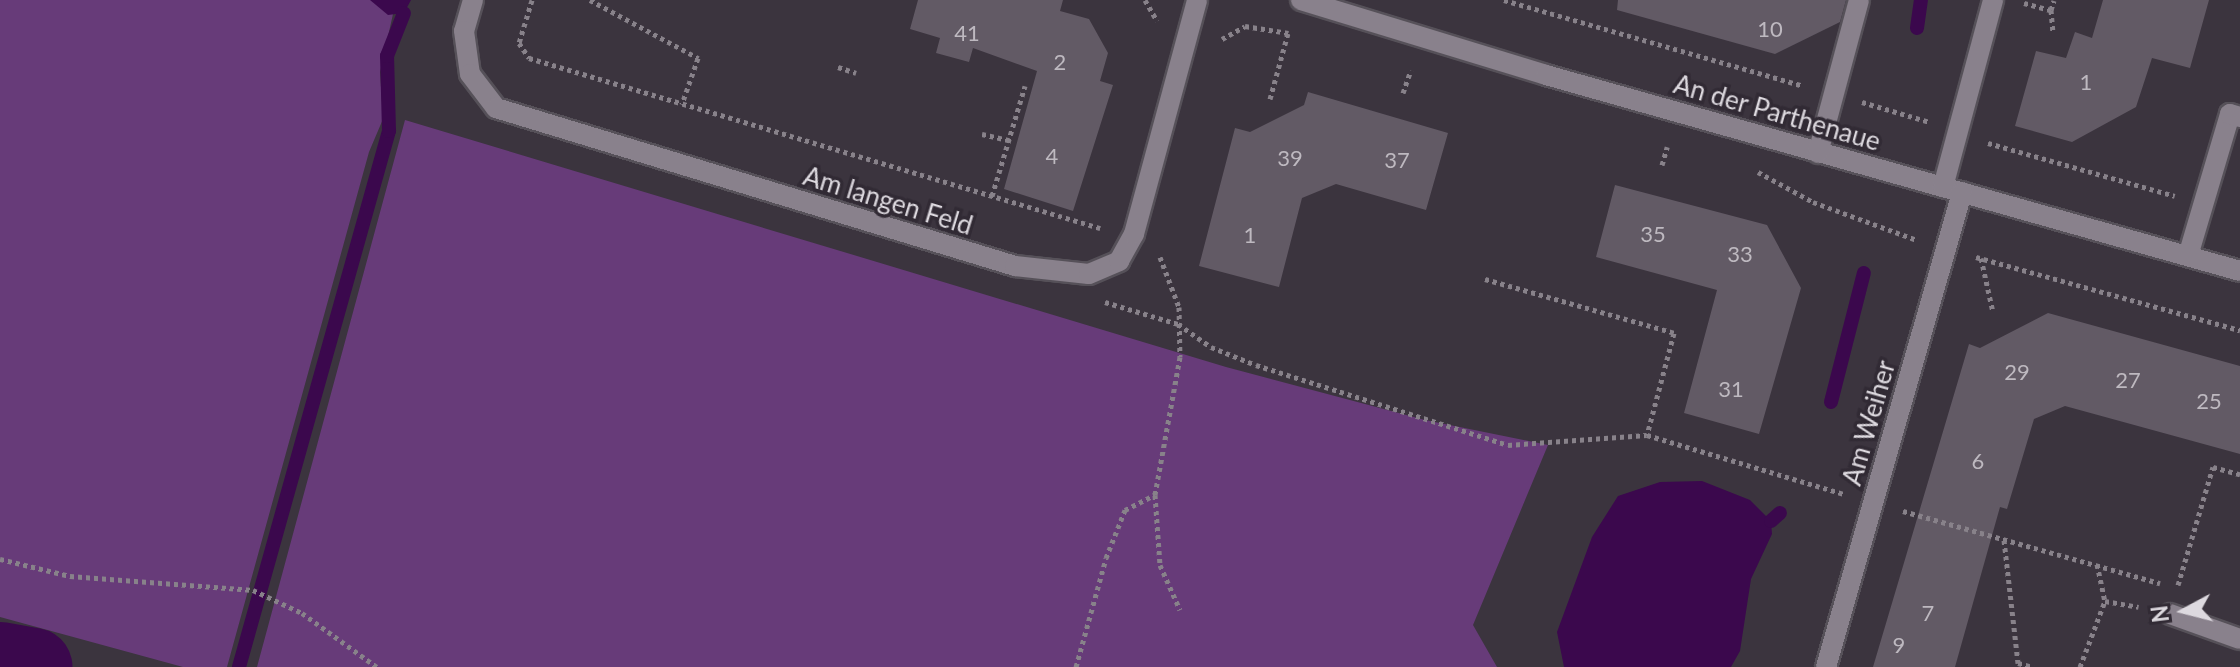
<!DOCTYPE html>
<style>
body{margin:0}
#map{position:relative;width:2240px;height:667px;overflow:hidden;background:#3b343e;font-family:Lato,sans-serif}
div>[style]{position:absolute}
.green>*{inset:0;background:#673b79}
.water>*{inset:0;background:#3b084d}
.stream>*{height:14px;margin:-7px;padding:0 7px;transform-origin:7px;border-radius:7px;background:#3b084d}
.river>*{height:78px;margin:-39px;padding:0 39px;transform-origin:39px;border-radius:39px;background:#3b084d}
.building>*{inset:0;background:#625a65}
.path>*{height:5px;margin-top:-2.5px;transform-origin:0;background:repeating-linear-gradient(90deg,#88828a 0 4px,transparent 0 8px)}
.roads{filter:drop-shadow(2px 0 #565159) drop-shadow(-2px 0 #565159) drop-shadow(0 2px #565159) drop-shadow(0 -2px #565159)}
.lane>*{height:20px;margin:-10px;padding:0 10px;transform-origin:10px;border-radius:10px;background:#89818c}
.street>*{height:20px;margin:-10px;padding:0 10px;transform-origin:10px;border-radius:10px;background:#89818c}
span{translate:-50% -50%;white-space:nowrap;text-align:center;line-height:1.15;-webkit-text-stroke:7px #312a34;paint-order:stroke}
.number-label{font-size:22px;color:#beb9c0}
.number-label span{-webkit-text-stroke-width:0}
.street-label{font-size:26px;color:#ddd9df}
.north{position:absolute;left:2144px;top:571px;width:80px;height:80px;-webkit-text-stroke:6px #312a34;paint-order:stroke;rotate:263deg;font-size:22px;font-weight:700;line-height:32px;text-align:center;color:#ddd9df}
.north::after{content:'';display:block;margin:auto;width:28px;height:36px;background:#ddd9df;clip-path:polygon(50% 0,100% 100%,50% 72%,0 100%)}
</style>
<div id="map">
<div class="green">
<i style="clip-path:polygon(0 0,371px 0,393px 14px,380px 72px,383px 119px,369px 152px,227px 667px,183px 667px,0 617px)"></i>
<i style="clip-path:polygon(405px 120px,1226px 367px,1425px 420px,1548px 445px,1473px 625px,1497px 667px,257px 667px)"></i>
</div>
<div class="water">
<i style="clip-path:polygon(370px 0,411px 0,404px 13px,388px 15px)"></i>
<i style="clip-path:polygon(1702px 481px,1750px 500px,1771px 521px,1772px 534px,1751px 579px,1740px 651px,1731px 667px,1564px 667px,1557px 632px,1592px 537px,1618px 496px,1660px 482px)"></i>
</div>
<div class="stream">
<i style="left:1917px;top:28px;width:28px;rotate:-82deg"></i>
<i style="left:1831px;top:402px;width:133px;rotate:-75.7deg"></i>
<i style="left:1771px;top:521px;width:12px;rotate:-42deg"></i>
<i style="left:239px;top:667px;width:557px;rotate:-74.37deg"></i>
<i style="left:389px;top:131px;width:75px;rotate:-91.5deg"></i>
<i style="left:387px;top:56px;width:46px;rotate:-68.4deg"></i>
</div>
<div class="river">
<i style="left:0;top:661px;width:34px;rotate:10deg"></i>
</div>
<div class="building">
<i style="clip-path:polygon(918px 0,1063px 0,1060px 11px,1089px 19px,1108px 53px,1100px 81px,1113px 85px,1073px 211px,1004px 189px,1037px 71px,973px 48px,969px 62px,936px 53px,940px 38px,910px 29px)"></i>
<i style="clip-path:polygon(1618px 0,1846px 0,1840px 22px,1775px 54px,1617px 10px)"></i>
<i style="clip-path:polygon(2103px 0,2209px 0,2190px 68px,2152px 58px,2136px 107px,2072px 142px,2015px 126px,2036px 51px,2066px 58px,2075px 32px,2092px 38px)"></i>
<i style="clip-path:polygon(1308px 92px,1448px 133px,1426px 210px,1336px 184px,1302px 198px,1279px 287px,1199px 266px,1235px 128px,1250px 132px,1304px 105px)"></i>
<i style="clip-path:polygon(1615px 185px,1767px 225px,1801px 288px,1759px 434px,1684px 413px,1717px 290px,1596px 257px)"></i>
<i style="clip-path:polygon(2048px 313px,2240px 366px,2240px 454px,2065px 406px,2034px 419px,2007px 509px,2000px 507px,1955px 667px,1873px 667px,1969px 344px,1980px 348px)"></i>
</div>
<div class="path">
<i style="left:532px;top:0;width:45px;rotate:106.8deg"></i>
<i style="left:519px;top:43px;width:18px;rotate:56deg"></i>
<i style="left:529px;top:58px;width:596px;rotate:16.58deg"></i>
<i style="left:590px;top:0;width:123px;rotate:28.2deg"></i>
<i style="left:698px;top:58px;width:49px;rotate:109.2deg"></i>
<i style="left:1145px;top:0;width:24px;rotate:60deg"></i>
<i style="left:1504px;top:0;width:311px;rotate:16deg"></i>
<i style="left:2024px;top:3px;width:28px;rotate:15deg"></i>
<i style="left:2051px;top:10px;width:10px;rotate:-73deg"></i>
<i style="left:2051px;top:10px;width:21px;rotate:85deg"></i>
<i style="left:1222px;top:39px;width:26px;rotate:-29deg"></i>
<i style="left:1245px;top:26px;width:44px;rotate:9.2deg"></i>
<i style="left:838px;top:67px;width:19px;rotate:18deg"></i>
<i style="left:1403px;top:93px;width:24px;rotate:-71deg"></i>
<i style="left:1270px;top:99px;width:68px;rotate:-74.7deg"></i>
<i style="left:1862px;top:102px;width:71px;rotate:16.4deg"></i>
<i style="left:982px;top:134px;width:28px;rotate:13deg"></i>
<i style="left:1988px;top:143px;width:194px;rotate:15.8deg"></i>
<i style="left:1662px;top:165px;width:19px;rotate:-74deg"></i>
<i style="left:1758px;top:172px;width:63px;rotate:28.6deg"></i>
<i style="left:1813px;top:202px;width:111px;rotate:20.1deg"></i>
<i style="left:992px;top:196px;width:115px;rotate:-73.3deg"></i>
<i style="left:1160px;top:257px;width:53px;rotate:69.2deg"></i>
<i style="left:1179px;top:307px;width:50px;rotate:88.9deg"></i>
<i style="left:1180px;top:357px;width:140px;rotate:100.3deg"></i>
<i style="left:1155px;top:495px;width:70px;rotate:85.9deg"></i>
<i style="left:1160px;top:565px;width:49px;rotate:66deg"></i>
<i style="left:1976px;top:257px;width:274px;rotate:15.5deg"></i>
<i style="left:1981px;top:258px;width:55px;rotate:77.5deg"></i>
<i style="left:1485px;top:279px;width:197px;rotate:15.9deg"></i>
<i style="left:1674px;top:333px;width:106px;rotate:104.8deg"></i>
<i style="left:1105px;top:302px;width:76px;rotate:16.8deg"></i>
<i style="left:1178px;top:324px;width:40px;rotate:34.9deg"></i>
<i style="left:1211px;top:347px;width:48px;rotate:21.8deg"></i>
<i style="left:1256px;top:365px;width:264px;rotate:17.6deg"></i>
<i style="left:1508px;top:445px;width:139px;rotate:-4.1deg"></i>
<i style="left:1647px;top:435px;width:206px;rotate:16.7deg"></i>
<i style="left:1903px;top:511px;width:267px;rotate:15.7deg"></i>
<i style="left:2004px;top:540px;width:124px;rotate:83.5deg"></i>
<i style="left:2018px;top:663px;width:16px;rotate:15deg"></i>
<i style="left:0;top:559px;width:72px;rotate:13.7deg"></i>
<i style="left:70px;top:576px;width:184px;rotate:4.4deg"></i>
<i style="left:253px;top:590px;width:54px;rotate:25.1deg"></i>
<i style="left:302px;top:613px;width:92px;rotate:35.8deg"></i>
<i style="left:2097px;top:564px;width:38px;rotate:78deg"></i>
<i style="left:2178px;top:585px;width:123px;rotate:-73.5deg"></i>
<i style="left:2213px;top:467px;width:28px;rotate:15deg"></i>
<i style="left:1076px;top:667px;width:113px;rotate:-74.6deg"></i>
<i style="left:1106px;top:558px;width:52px;rotate:-68.4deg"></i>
<i style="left:1125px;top:510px;width:34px;rotate:-27deg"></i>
<i style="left:2080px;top:667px;width:71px;rotate:-69.3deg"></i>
<i style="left:2105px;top:601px;width:34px;rotate:10deg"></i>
</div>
<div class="roads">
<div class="lane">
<i style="left:2188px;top:256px;width:148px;rotate:-73.5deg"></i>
<i style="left:2230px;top:114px;width:10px;rotate:17deg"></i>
<i style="left:2170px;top:614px;width:74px;rotate:19.7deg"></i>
</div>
<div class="street">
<i style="left:473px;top:0;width:32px;rotate:106deg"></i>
<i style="left:464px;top:31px;width:43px;rotate:82.1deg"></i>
<i style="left:470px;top:74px;width:43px;rotate:52.6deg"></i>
<i style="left:496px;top:108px;width:543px;rotate:16.93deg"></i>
<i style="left:1015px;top:266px;width:74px;rotate:6.2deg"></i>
<i style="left:1089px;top:274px;width:33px;rotate:-23deg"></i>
<i style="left:1119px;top:261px;width:31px;rotate:-61deg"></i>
<i style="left:1134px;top:234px;width:242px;rotate:-74.9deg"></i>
<i style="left:1301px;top:0;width:256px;rotate:17deg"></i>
<i style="left:1546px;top:75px;width:721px;rotate:15.77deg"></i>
<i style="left:1818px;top:153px;width:158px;rotate:-75deg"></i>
<i style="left:1943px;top:187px;width:194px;rotate:-75deg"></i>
<i style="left:1826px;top:667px;width:494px;rotate:-74deg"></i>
</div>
</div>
<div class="number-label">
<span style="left:1770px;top:29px">10</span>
<span style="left:967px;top:33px">41</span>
<span style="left:1060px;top:62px">2</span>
<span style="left:2086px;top:82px">1</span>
<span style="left:1052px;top:156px">4</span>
<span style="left:1290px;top:158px">39</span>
<span style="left:1397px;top:160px">37</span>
<span style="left:1653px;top:234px">35</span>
<span style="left:1250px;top:235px">1</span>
<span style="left:1740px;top:254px">33</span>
<span style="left:2017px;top:372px">29</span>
<span style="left:2128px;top:380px">27</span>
<span style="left:1731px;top:389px">31</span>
<span style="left:2209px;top:401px">25</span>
<span style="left:1978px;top:461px">6</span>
<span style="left:1928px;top:613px">7</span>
<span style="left:1899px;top:645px">9</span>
</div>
<div class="street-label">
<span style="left:1777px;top:113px;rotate:16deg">An der Parthenaue</span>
<span style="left:888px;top:201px;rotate:17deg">Am langen Feld</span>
<span style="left:1869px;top:423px;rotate:-74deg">Am Weiher</span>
</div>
<div class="north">N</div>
</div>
